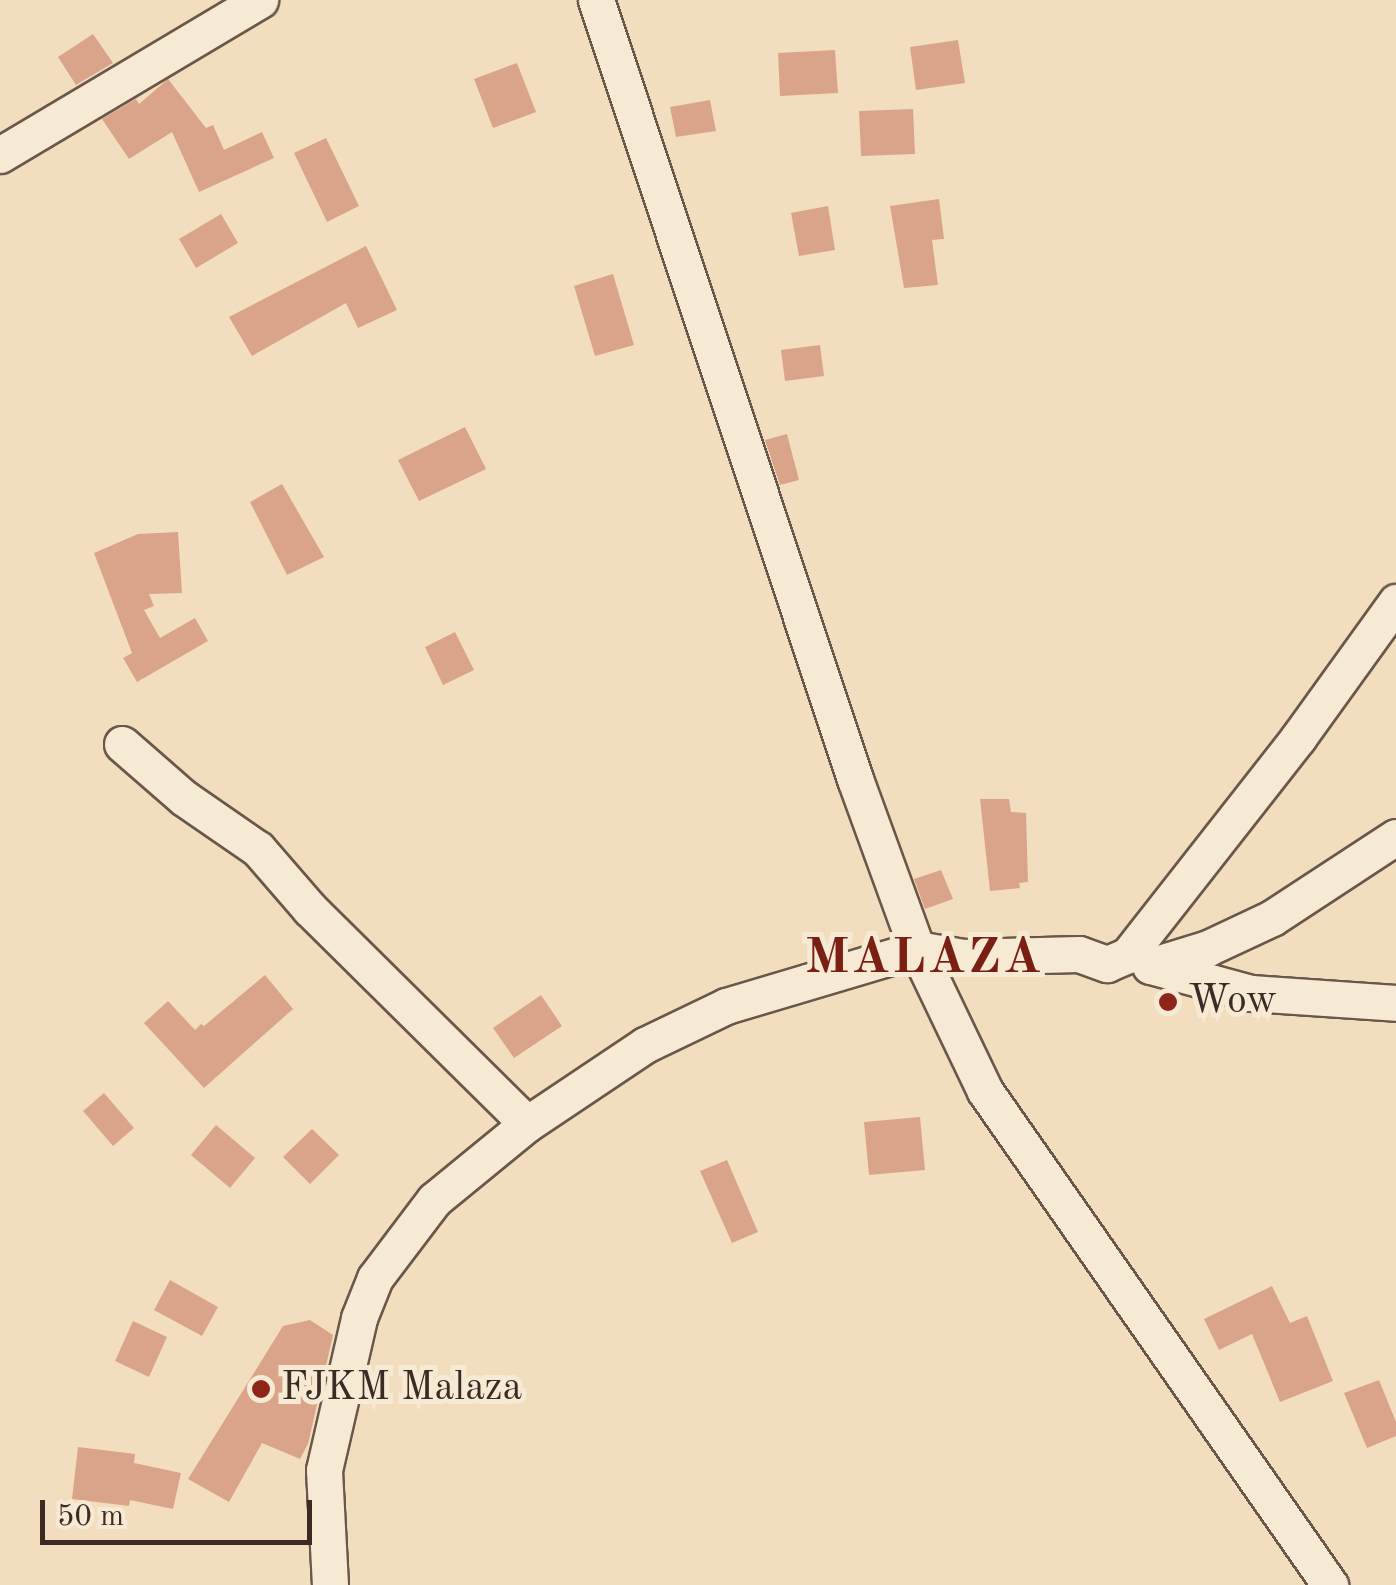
<!DOCTYPE html>
<style>
body{margin:0}
#map{position:relative;width:1396px;height:1585px;overflow:hidden;background:#f2debe;font-family:"Old Standard TT",serif}
div>[style]{position:absolute}
.building>*{inset:0;background:#daa48b}
.roads{filter:drop-shadow(2px 0 #6a574a) drop-shadow(-2px 0 #6a574a) drop-shadow(0 2px #6a574a) drop-shadow(0 -2px #6a574a)}
.minor>*{height:35px;margin:-17.5px;padding:0 17.5px;transform-origin:17.5px;border-radius:17.5px;background:#f7ead5}
.dots>*{width:28px;height:28px;translate:-50% -50%;box-sizing:border-box;border:5px solid #f7ead5;border-radius:50%}
span{translate:-50% -50%;white-space:nowrap;text-align:center;line-height:1.15;-webkit-text-stroke:10px #f7ead5;paint-order:stroke}
.poi-label{font-size:40px;color:#3c2a24}
.left{translate:0 -50%;text-align:left}
.district-label{font-size:50px;color:#7a1f14;font-weight:700;letter-spacing:2.5px}
.scale{position:absolute;left:40px;top:1500px;width:272px;height:45px;box-sizing:border-box;border:5px solid #3c2a24;border-top:0;padding-left:12px;font-size:30px;line-height:35px;white-space:nowrap;color:#3c2a24;-webkit-text-stroke:8px #f7ead5;paint-order:stroke}
</style>
<div id="map">
<div class="building">
<i style="clip-path:polygon(93px 34px,113px 63px,76px 85px,58px 57px)"></i>
<i style="clip-path:polygon(958px 40px,965px 83px,916px 90px,910px 47px)"></i>
<i style="clip-path:polygon(835px 50px,838px 93px,780px 96px,778px 53px)"></i>
<i style="clip-path:polygon(517px 63px,536px 112px,493px 128px,474px 79px)"></i>
<i style="clip-path:polygon(168px 79px,206px 128px,213px 125px,224px 150px,262px 132px,274px 158px,199px 192px,172px 132px,129px 159px,102px 119px,136px 99px,139px 104px)"></i>
<i style="clip-path:polygon(710px 100px,716px 131px,676px 137px,670px 107px)"></i>
<i style="clip-path:polygon(913px 109px,915px 154px,861px 156px,859px 111px)"></i>
<i style="clip-path:polygon(326px 138px,359px 206px,327px 222px,294px 153px)"></i>
<i style="clip-path:polygon(939px 199px,944px 239px,932px 240px,938px 285px,904px 288px,890px 206px)"></i>
<i style="clip-path:polygon(828px 206px,835px 250px,799px 256px,791px 213px)"></i>
<i style="clip-path:polygon(221px 214px,238px 243px,196px 268px,179px 239px)"></i>
<i style="clip-path:polygon(366px 246px,397px 310px,358px 328px,346px 303px,252px 356px,229px 317px)"></i>
<i style="clip-path:polygon(613px 274px,634px 345px,595px 356px,574px 286px)"></i>
<i style="clip-path:polygon(820px 345px,824px 376px,785px 381px,781px 350px)"></i>
<i style="clip-path:polygon(465px 427px,486px 469px,419px 501px,398px 460px)"></i>
<i style="clip-path:polygon(787px 434px,799px 480px,780px 485px,765px 440px)"></i>
<i style="clip-path:polygon(282px 484px,324px 557px,287px 575px,250px 502px)"></i>
<i style="clip-path:polygon(178px 532px,182px 593px,149px 594px,154px 606px,144px 610px,160px 638px,195px 618px,208px 641px,137px 682px,123px 658px,132px 653px,94px 553px,138px 534px)"></i>
<i style="clip-path:polygon(455px 632px,474px 670px,443px 685px,425px 647px)"></i>
<i style="clip-path:polygon(980px 799px,1009px 799px,1011px 812px,1026px 813px,1028px 882px,1019px 883px,1020px 888px,990px 891px)"></i>
<i style="clip-path:polygon(941px 870px,953px 899px,925px 909px,914px 879px)"></i>
<i style="clip-path:polygon(265px 975px,293px 1009px,204px 1088px,144px 1023px,168px 1001px,195px 1030px,201px 1024px,204px 1026px)"></i>
<i style="clip-path:polygon(541px 995px,562px 1026px,514px 1058px,493px 1028px)"></i>
<i style="clip-path:polygon(104px 1093px,134px 1128px,113px 1146px,83px 1111px)"></i>
<i style="clip-path:polygon(920px 1117px,925px 1170px,869px 1175px,864px 1122px)"></i>
<i style="clip-path:polygon(216px 1125px,255px 1158px,230px 1188px,191px 1155px)"></i>
<i style="clip-path:polygon(312px 1129px,339px 1155px,310px 1184px,283px 1157px)"></i>
<i style="clip-path:polygon(727px 1160px,758px 1232px,732px 1243px,700px 1171px)"></i>
<i style="clip-path:polygon(170px 1280px,218px 1307px,202px 1336px,154px 1310px)"></i>
<i style="clip-path:polygon(1272px 1286px,1290px 1323px,1307px 1316px,1333px 1381px,1280px 1402px,1252px 1334px,1219px 1350px,1204px 1319px)"></i>
<i style="clip-path:polygon(310px 1320px,333px 1335px,308px 1444px,300px 1459px,262px 1443px,229px 1502px,188px 1479px,283px 1326px)"></i>
<i style="clip-path:polygon(133px 1321px,167px 1337px,149px 1377px,115px 1361px)"></i>
<i style="clip-path:polygon(1379px 1380px,1396px 1422px,1396px 1436px,1367px 1448px,1344px 1393px)"></i>
<i style="clip-path:polygon(78px 1447px,135px 1454px,134px 1463px,181px 1473px,173px 1509px,130px 1500px,129px 1506px,72px 1499px)"></i>
</div>
<div class="roads">
<div class="minor">
<i style="left:596px;top:0;width:821px;rotate:71.61deg"></i>
<i style="left:855px;top:779px;width:181px;rotate:70deg"></i>
<i style="left:917px;top:949px;width:157px;rotate:64.4deg"></i>
<i style="left:985px;top:1091px;width:603px;rotate:55.07deg"></i>
<i style="left:0;top:155px;width:303px;rotate:-30.8deg"></i>
<i style="left:122px;top:744px;width:82px;rotate:41.1deg"></i>
<i style="left:184px;top:798px;width:90px;rotate:34.6deg"></i>
<i style="left:258px;top:849px;width:79px;rotate:49.1deg"></i>
<i style="left:310px;top:909px;width:305px;rotate:44.7deg"></i>
<i style="left:1150px;top:966px;width:61px;rotate:-17.2deg"></i>
<i style="left:1208px;top:948px;width:71px;rotate:-25.1deg"></i>
<i style="left:1272px;top:918px;width:148px;rotate:-33.2deg"></i>
<i style="left:1151px;top:966px;width:104px;rotate:15.1deg"></i>
<i style="left:1251px;top:993px;width:145px;rotate:3.9deg"></i>
<i style="left:330px;top:1585px;width:115px;rotate:-93deg"></i>
<i style="left:324px;top:1470px;width:156px;rotate:-77deg"></i>
<i style="left:359px;top:1318px;width:43px;rotate:-68.2deg"></i>
<i style="left:375px;top:1278px;width:98px;rotate:-52.9deg"></i>
<i style="left:434px;top:1200px;width:120px;rotate:-39.3deg"></i>
<i style="left:527px;top:1124px;width:142px;rotate:-33.8deg"></i>
<i style="left:645px;top:1045px;width:90px;rotate:-25.7deg"></i>
<i style="left:726px;top:1006px;width:199px;rotate:-16.6deg"></i>
<i style="left:917px;top:949px;width:47px;rotate:9.9deg"></i>
<i style="left:963px;top:957px;width:116px;rotate:-1.5deg"></i>
<i style="left:1079px;top:954px;width:30px;rotate:20deg"></i>
<i style="left:1107px;top:964px;width:23px;rotate:-23deg"></i>
<i style="left:1128px;top:955px;width:276px;rotate:-51.9deg"></i>
<i style="left:1298px;top:738px;width:168px;rotate:-54.2deg"></i>
</div>
</div>
<div class="dots">
<i style="left:1168px;top:1002px;background:#8f2418"></i>
<i style="left:261px;top:1389px;background:#8f2418"></i>
</div>
<div class="poi-label">
<span class="left" style="left:1188px;top:1002px">Wow</span>
<span class="left" style="left:281px;top:1389px">FJKM Malaza</span>
</div>
<div class="district-label">
<span style="left:924px;top:960px">MALAZA</span>
</div>
<div class="scale">50 m</div>
</div>
